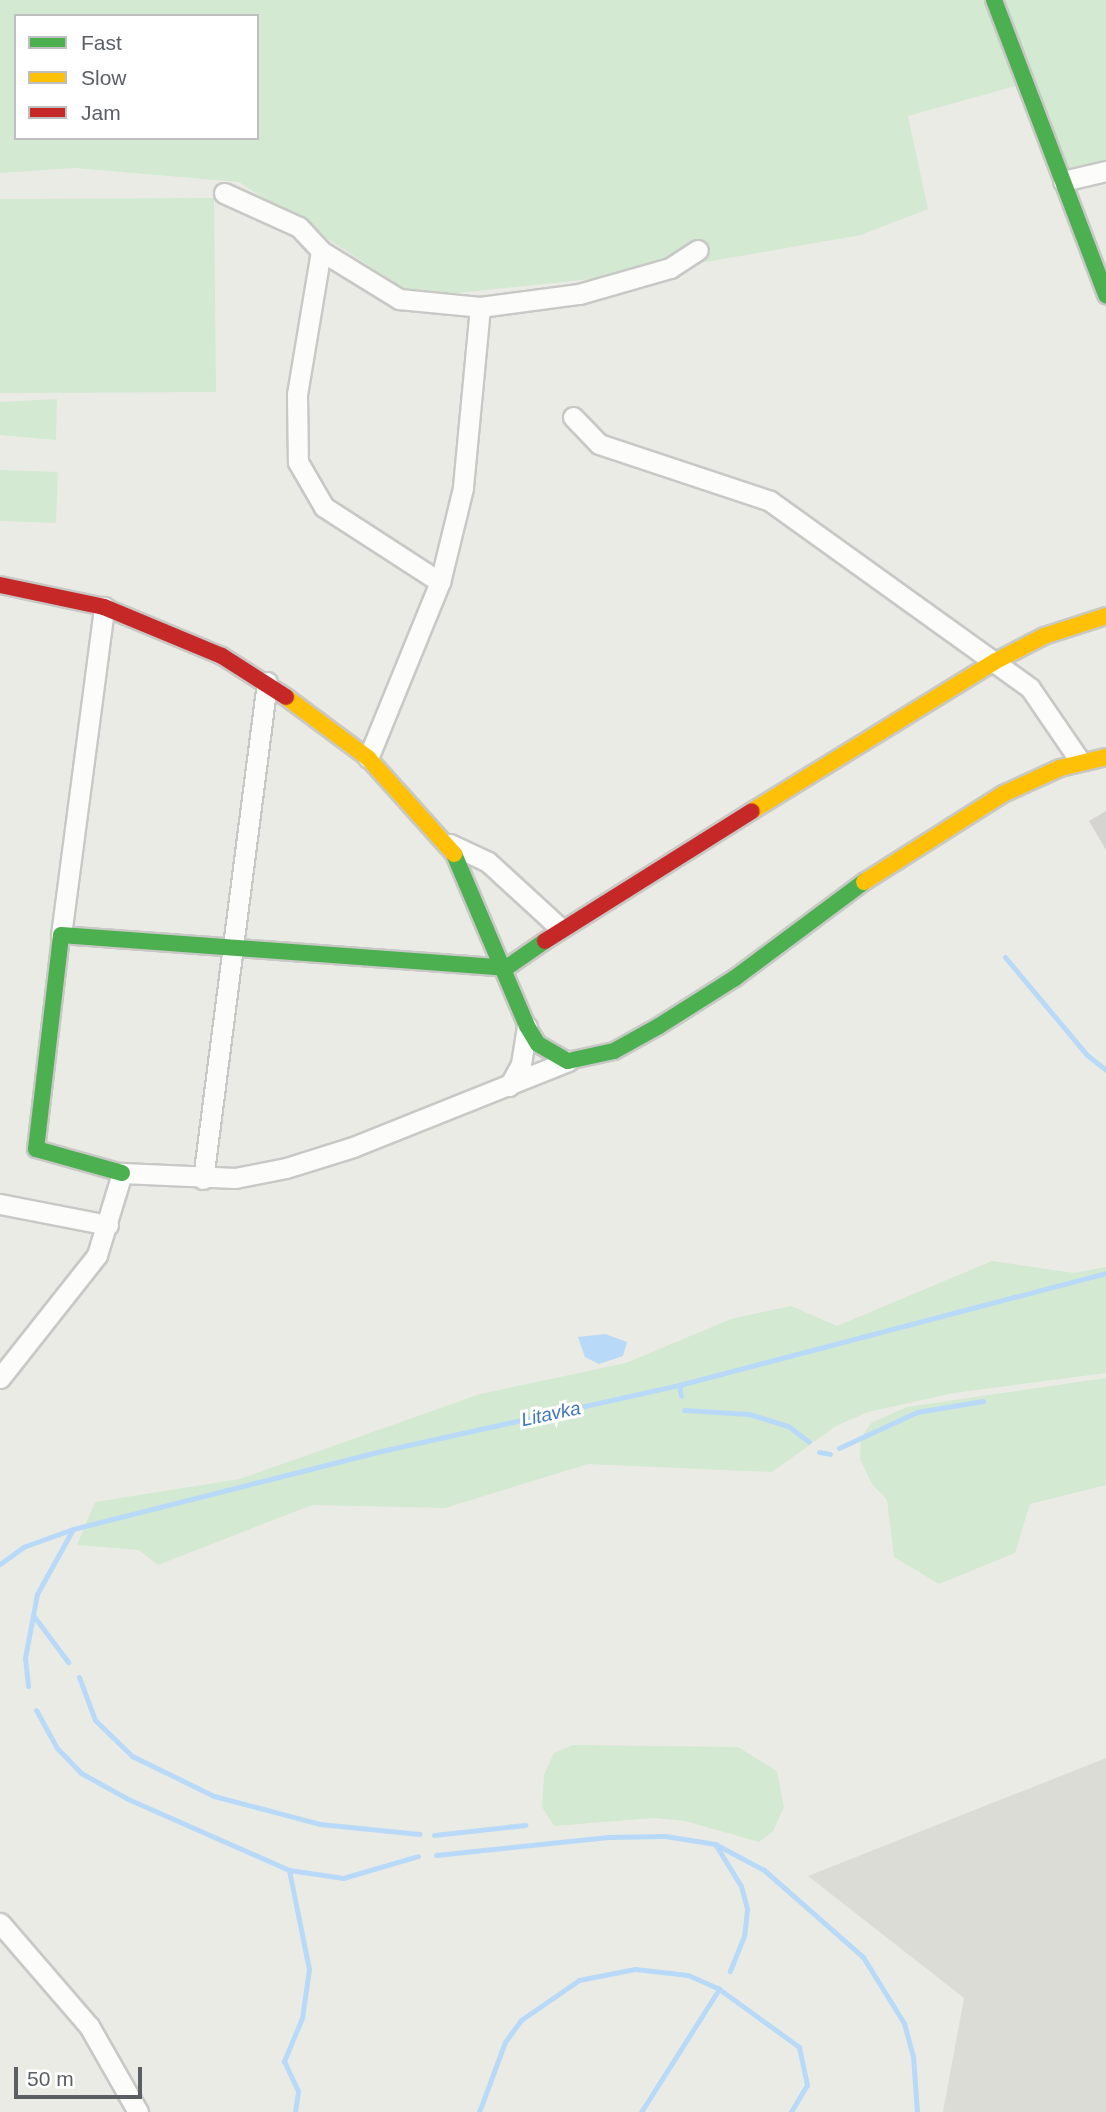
<!DOCTYPE html>
<style>
body{margin:0}
#map{position:relative;width:1106px;height:2112px;overflow:hidden;background:#ebebe6;font-family:Helvetica,sans-serif}
div>[style]{position:absolute}
.industrial>*{inset:0;background:#dcdcd7}
.green>*{inset:0;background:#d3e9d1}
.water>*{inset:0;background:#b8daf8}
.stream>*{height:5px;margin:-2.5px;padding:0 2.5px;transform-origin:2.5px;border-radius:2.5px;background:#b8daf8}
.building>*{inset:0;background:#d5d4d1}
.roads{filter:drop-shadow(2px 0 #c8c8c6) drop-shadow(-2px 0 #c8c8c6) drop-shadow(0 2px #c8c8c6) drop-shadow(0 -2px #c8c8c6)}
.street>*{height:19px;margin:-9.5px;padding:0 9.5px;transform-origin:9.5px;border-radius:9.5px;background:#fcfcfb}
.fast>*{height:16px;margin:-8px;padding:0 8px;transform-origin:8px;border-radius:8px;background:#4caf50}
.slow>*{height:16px;margin:-8px;padding:0 8px;transform-origin:8px;border-radius:8px;background:#ffc107}
.jam>*{height:16px;margin:-8px;padding:0 8px;transform-origin:8px;border-radius:8px;background:#c62828}
span{translate:-50% -50%;white-space:nowrap;text-align:center;line-height:1.15;-webkit-text-stroke:6px #fff;paint-order:stroke}
.water-label{font-size:19px;color:#4078bd;font-style:italic}
.legend{position:absolute;left:14px;top:14px;width:245px;height:126px;box-sizing:border-box;background:#fff;border:2px solid #bdbfc1;margin:0;padding:9px 12px;list-style:none;font-size:21px;color:#5b5f64}
.legend li{display:flex;align-items:center;gap:14px;height:35px}
.legend b{width:35px;border:2px solid #bdbfc1}
.scale{position:absolute;left:14px;top:2067px;width:128px;height:32px;box-sizing:border-box;border:4px solid #5b5f64;border-top:0;padding-left:9px;font-size:21px;line-height:24px;white-space:nowrap;color:#5b5f64;-webkit-text-stroke:5px #fff;paint-order:stroke}
</style>
<div id="map">
<div class="industrial">
<i style="clip-path:polygon(1106px 1758px,1106px 2112px,943px 2112px,964px 1998px,808px 1876px)"></i>
</div>
<div class="green">
<i style="clip-path:polygon(evenodd,0 0,1106px 0,1106px 163px,1067px 172px,1030px 82px,908px 116px,928px 209px,861px 235px,631px 275px,418px 297px,239px 182px,75px 168px,0 173px,0 0,16px 16px,257px 16px,257px 138px,16px 138px,16px 16px)"></i>
<i style="clip-path:polygon(214px 198px,216px 392px,0 393px,0 199px)"></i>
<i style="clip-path:polygon(57px 399px,56px 440px,0 435px,0 402px)"></i>
<i style="clip-path:polygon(0 470px,58px 472px,56px 523px,0 521px)"></i>
<i style="clip-path:polygon(992px 1261px,1074px 1273px,1106px 1267px,1106px 1373px,954px 1393px,868px 1412px,836px 1426px,772px 1472px,588px 1464px,445px 1508px,312px 1505px,158px 1565px,139px 1550px,77px 1545px,95px 1502px,240px 1479px,480px 1394px,626px 1363px,731px 1319px,791px 1306px,837px 1326px)"></i>
<i style="clip-path:polygon(1106px 1378px,1106px 1485px,1030px 1504px,1015px 1553px,939px 1584px,894px 1557px,887px 1500px,872px 1484px,860px 1459px,861px 1438px,871px 1423px,907px 1407px)"></i>
<i style="clip-path:polygon(573px 1745px,738px 1747px,777px 1771px,784px 1807px,773px 1831px,759px 1842px,685px 1821px,654px 1818px,554px 1826px,542px 1807px,544px 1775px,554px 1753px)"></i>
</div>
<div class="water">
<i style="clip-path:polygon(605px 1334px,627px 1342px,623px 1356px,599px 1364px,585px 1357px,578px 1337px)"></i>
</div>
<div class="stream">
<i style="left:1005px;top:957px;width:128px;rotate:50.1deg"></i>
<i style="left:1087px;top:1055px;width:24px;rotate:38deg"></i>
<i style="left:679px;top:1385px;width:11px;rotate:80deg"></i>
<i style="left:684px;top:1410px;width:65px;rotate:3.5deg"></i>
<i style="left:749px;top:1414px;width:41px;rotate:17.1deg"></i>
<i style="left:788px;top:1426px;width:26px;rotate:37deg"></i>
<i style="left:839px;top:1448px;width:86px;rotate:-24.8deg"></i>
<i style="left:917px;top:1412px;width:67px;rotate:-9.5deg"></i>
<i style="left:819px;top:1452px;width:11px;rotate:10deg"></i>
<i style="left:0;top:1564px;width:29px;rotate:-36deg"></i>
<i style="left:23px;top:1547px;width:53px;rotate:-19.8deg"></i>
<i style="left:73px;top:1529px;width:314px;rotate:-14.2deg"></i>
<i style="left:377px;top:1452px;width:309px;rotate:-12.5deg"></i>
<i style="left:679px;top:1385px;width:441px;rotate:-14.7deg"></i>
<i style="left:33px;top:1615px;width:59px;rotate:53.3deg"></i>
<i style="left:79px;top:1677px;width:46px;rotate:69.6deg"></i>
<i style="left:95px;top:1720px;width:52px;rotate:44.2deg"></i>
<i style="left:132px;top:1756px;width:91px;rotate:26deg"></i>
<i style="left:214px;top:1796px;width:110px;rotate:14.8deg"></i>
<i style="left:320px;top:1824px;width:100px;rotate:5.8deg"></i>
<i style="left:28px;top:1686px;width:28px;rotate:-96deg"></i>
<i style="left:25px;top:1658px;width:65px;rotate:-79.4deg"></i>
<i style="left:37px;top:1594px;width:74px;rotate:-61deg"></i>
<i style="left:36px;top:1710px;width:43px;rotate:61.1deg"></i>
<i style="left:57px;top:1748px;width:35px;rotate:46deg"></i>
<i style="left:81px;top:1773px;width:54px;rotate:29deg"></i>
<i style="left:128px;top:1799px;width:176px;rotate:23.8deg"></i>
<i style="left:289px;top:1870px;width:55px;rotate:8.4deg"></i>
<i style="left:343px;top:1878px;width:78px;rotate:-16.3deg"></i>
<i style="left:434px;top:1835px;width:92px;rotate:-6.3deg"></i>
<i style="left:715px;top:1844px;width:55px;rotate:28deg"></i>
<i style="left:764px;top:1870px;width:132px;rotate:41.3deg"></i>
<i style="left:863px;top:1957px;width:78px;rotate:58.2deg"></i>
<i style="left:904px;top:2023px;width:34px;rotate:75deg"></i>
<i style="left:913px;top:2056px;width:56px;rotate:85.9deg"></i>
<i style="left:436px;top:1855px;width:173px;rotate:-6deg"></i>
<i style="left:608px;top:1837px;width:57px;rotate:-1deg"></i>
<i style="left:665px;top:1836px;width:51px;rotate:9.1deg"></i>
<i style="left:715px;top:1844px;width:49px;rotate:58.2deg"></i>
<i style="left:741px;top:1886px;width:24px;rotate:75deg"></i>
<i style="left:747px;top:1909px;width:27px;rotate:96deg"></i>
<i style="left:744px;top:1936px;width:38px;rotate:112deg"></i>
<i style="left:289px;top:1870px;width:101px;rotate:78.6deg"></i>
<i style="left:309px;top:1969px;width:49px;rotate:98.1deg"></i>
<i style="left:302px;top:2018px;width:47px;rotate:112.7deg"></i>
<i style="left:284px;top:2061px;width:33px;rotate:65deg"></i>
<i style="left:298px;top:2091px;width:21px;rotate:98deg"></i>
<i style="left:479px;top:2112px;width:75px;rotate:-69.6deg"></i>
<i style="left:505px;top:2042px;width:27px;rotate:-54deg"></i>
<i style="left:521px;top:2020px;width:70px;rotate:-34.6deg"></i>
<i style="left:579px;top:1980px;width:57px;rotate:-11.1deg"></i>
<i style="left:635px;top:1969px;width:53px;rotate:6.5deg"></i>
<i style="left:688px;top:1975px;width:34px;rotate:24deg"></i>
<i style="left:719px;top:1989px;width:99px;rotate:35.9deg"></i>
<i style="left:799px;top:2047px;width:39px;rotate:78deg"></i>
<i style="left:807px;top:2085px;width:31px;rotate:121deg"></i>
<i style="left:641px;top:2112px;width:146px;rotate:-57.6deg"></i>
</div>
<div class="building">
<i style="clip-path:polygon(1106px 811px,1106px 850px,1089px 821px)"></i>
</div>
<div class="roads">
<div class="street">
<i style="left:1063px;top:181px;width:44px;rotate:-13.1deg"></i>
<i style="left:224px;top:193px;width:82px;rotate:24.4deg"></i>
<i style="left:299px;top:227px;width:33px;rotate:47deg"></i>
<i style="left:321px;top:251px;width:92px;rotate:31.6deg"></i>
<i style="left:399px;top:299px;width:81px;rotate:5.6deg"></i>
<i style="left:480px;top:307px;width:182px;rotate:95.4deg"></i>
<i style="left:463px;top:488px;width:97px;rotate:103.7deg"></i>
<i style="left:440px;top:582px;width:190px;rotate:112.2deg"></i>
<i style="left:321px;top:251px;width:145px;rotate:99.5deg"></i>
<i style="left:297px;top:394px;width:68px;rotate:89.2deg"></i>
<i style="left:298px;top:462px;width:52px;rotate:60deg"></i>
<i style="left:324px;top:507px;width:138px;rotate:32.9deg"></i>
<i style="left:480px;top:307px;width:100px;rotate:-7.5deg"></i>
<i style="left:579px;top:294px;width:95px;rotate:-15.9deg"></i>
<i style="left:670px;top:268px;width:33px;rotate:-33deg"></i>
<i style="left:573px;top:417px;width:37px;rotate:46deg"></i>
<i style="left:599px;top:444px;width:180px;rotate:18.4deg"></i>
<i style="left:770px;top:501px;width:320px;rotate:35.7deg"></i>
<i style="left:1030px;top:688px;width:88px;rotate:55.6deg"></i>
<i style="left:450px;top:844px;width:42px;rotate:25.3deg"></i>
<i style="left:488px;top:862px;width:98px;rotate:42.5deg"></i>
<i style="left:61px;top:935px;width:331px;rotate:-82.5deg"></i>
<i style="left:509px;top:1086px;width:25px;rotate:-61deg"></i>
<i style="left:521px;top:1064px;width:38px;rotate:-81deg"></i>
<i style="left:203px;top:1179px;width:501px;rotate:-82.66deg"></i>
<i style="left:0;top:1204px;width:110px;rotate:11deg"></i>
<i style="left:0;top:1378px;width:157px;rotate:-51.7deg"></i>
<i style="left:97px;top:1255px;width:86px;rotate:-73deg"></i>
<i style="left:122px;top:1173px;width:113px;rotate:2.5deg"></i>
<i style="left:235px;top:1178px;width:52px;rotate:-11.1deg"></i>
<i style="left:286px;top:1168px;width:70px;rotate:-17.4deg"></i>
<i style="left:353px;top:1147px;width:232px;rotate:-21.8deg"></i>
<i style="left:0;top:1923px;width:136px;rotate:49.2deg"></i>
<i style="left:89px;top:2026px;width:99px;rotate:60.3deg"></i>
</div>
<div class="fast">
<i style="left:994px;top:0;width:316px;rotate:69.2deg"></i>
<i style="left:454px;top:854px;width:187px;rotate:67deg"></i>
<i style="left:527px;top:1026px;width:21px;rotate:59deg"></i>
<i style="left:538px;top:1044px;width:34px;rotate:30deg"></i>
<i style="left:568px;top:1061px;width:47px;rotate:-12.3deg"></i>
<i style="left:614px;top:1051px;width:51px;rotate:-29.1deg"></i>
<i style="left:659px;top:1026px;width:90px;rotate:-32.3deg"></i>
<i style="left:735px;top:978px;width:161px;rotate:-36.7deg"></i>
<i style="left:122px;top:1173px;width:89px;rotate:-164.4deg"></i>
<i style="left:36px;top:1149px;width:215px;rotate:-83.3deg"></i>
<i style="left:61px;top:935px;width:446px;rotate:4.2deg"></i>
<i style="left:506px;top:968px;width:47px;rotate:-34.7deg"></i>
</div>
<div class="slow">
<i style="left:286px;top:697px;width:102px;rotate:36.6deg"></i>
<i style="left:368px;top:758px;width:129px;rotate:48.1deg"></i>
<i style="left:752px;top:811px;width:286px;rotate:-31.6deg"></i>
<i style="left:996px;top:661px;width:54px;rotate:-27.5deg"></i>
<i style="left:1044px;top:636px;width:65px;rotate:-17.9deg"></i>
<i style="left:864px;top:882px;width:165px;rotate:-32.3deg"></i>
<i style="left:1003px;top:794px;width:63px;rotate:-24.5deg"></i>
<i style="left:1060px;top:768px;width:47px;rotate:-13.4deg"></i>
</div>
<div class="jam">
<i style="left:0;top:585px;width:106px;rotate:11.9deg"></i>
<i style="left:104px;top:607px;width:128px;rotate:22.6deg"></i>
<i style="left:222px;top:656px;width:76px;rotate:32.6deg"></i>
<i style="left:545px;top:941px;width:244px;rotate:-32.1deg"></i>
</div>
</div>
<div class="water-label">
<span style="left:551px;top:1414px;rotate:-12deg">Litavka</span>
</div>
<ul class="legend">
<li><b style="height:9px;background:#4caf50"></b>Fast</li>
<li><b style="height:9px;background:#ffc107"></b>Slow</li>
<li><b style="height:9px;background:#c62828"></b>Jam</li>
</ul>
<div class="scale">50 m</div>
</div>
